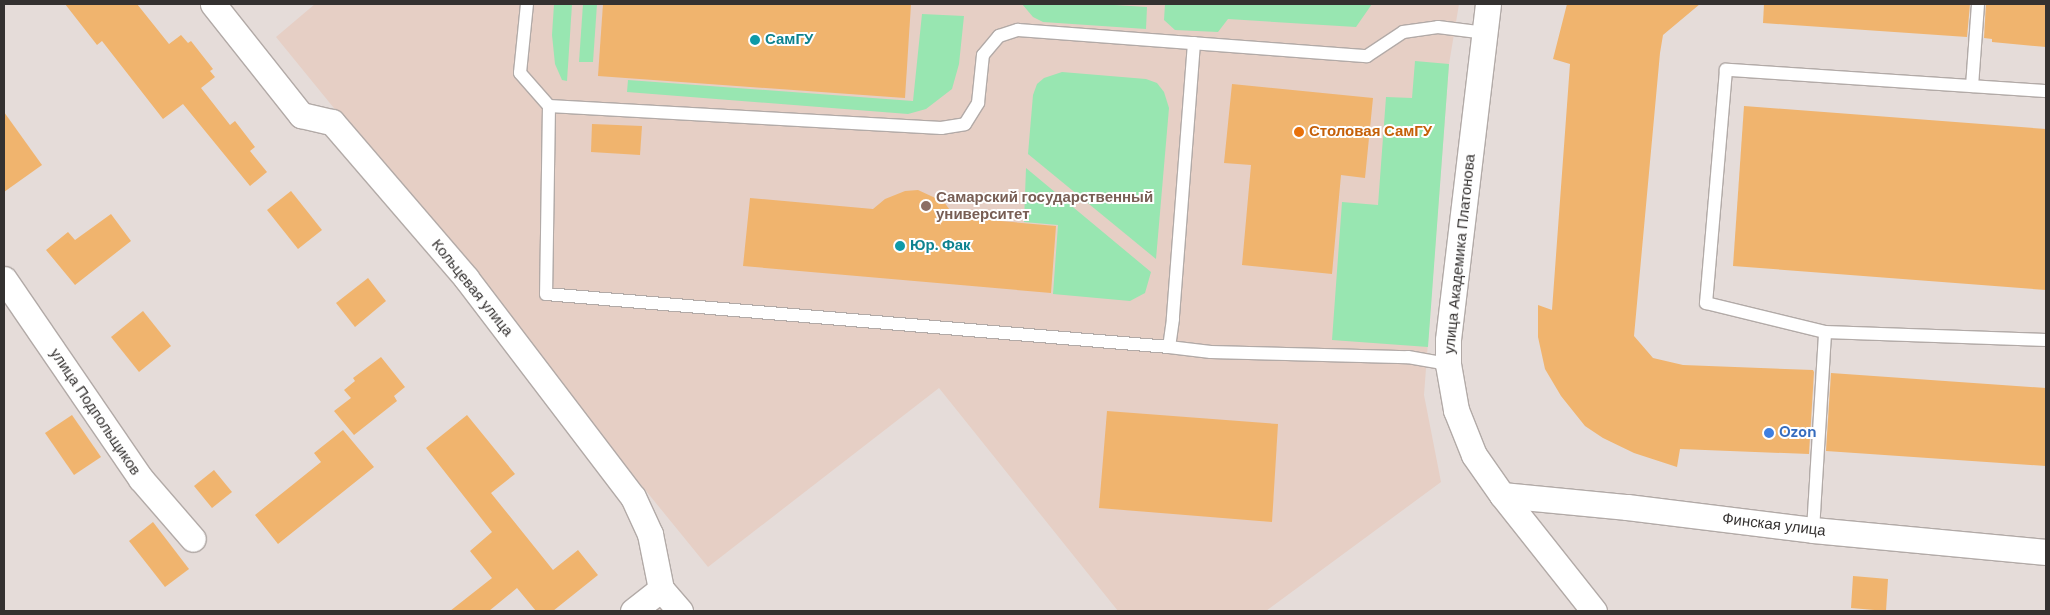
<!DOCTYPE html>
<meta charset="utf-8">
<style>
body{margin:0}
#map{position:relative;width:2050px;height:615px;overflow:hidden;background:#e5dcd9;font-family:"DM Sans",sans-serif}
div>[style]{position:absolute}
.education>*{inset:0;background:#e6cfc5}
.green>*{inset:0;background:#98e6b1}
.building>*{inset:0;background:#f0b46e}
.roads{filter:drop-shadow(1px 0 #b2aaa7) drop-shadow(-1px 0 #b2aaa7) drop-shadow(0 1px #b2aaa7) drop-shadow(0 -1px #b2aaa7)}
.lane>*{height:12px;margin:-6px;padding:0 6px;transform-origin:6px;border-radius:6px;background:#fff}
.street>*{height:25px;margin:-12.5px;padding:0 12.5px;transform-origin:12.5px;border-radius:12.5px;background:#fff}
.dots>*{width:14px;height:14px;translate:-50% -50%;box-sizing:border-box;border:2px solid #fff;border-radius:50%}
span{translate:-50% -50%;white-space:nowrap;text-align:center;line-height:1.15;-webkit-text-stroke:4px #fff;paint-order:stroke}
.culture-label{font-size:15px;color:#0d838f;font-weight:700}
.left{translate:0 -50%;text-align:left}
.food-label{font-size:15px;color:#c56008;font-weight:700}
.education-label{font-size:15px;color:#785e54;font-weight:700}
.street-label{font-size:15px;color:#343130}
.shop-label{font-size:15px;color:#366cbe;font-weight:700}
.frame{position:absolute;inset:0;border:5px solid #343130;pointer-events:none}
</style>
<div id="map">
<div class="education">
<i style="clip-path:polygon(315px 4px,1459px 4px,1449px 64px,1424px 395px,1441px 482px,1266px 611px,1118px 611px,939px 388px,708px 567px,276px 37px)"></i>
</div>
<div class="green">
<i style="clip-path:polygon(554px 4px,572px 4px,567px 81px,562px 80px,555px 64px,552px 35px)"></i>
<i style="clip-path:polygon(583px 4px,597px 4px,593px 62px,579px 62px)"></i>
<i style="clip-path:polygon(1022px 4px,1098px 4px,1147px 7px,1146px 29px,1043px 22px,1033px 17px)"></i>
<i style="clip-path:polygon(1165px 4px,1372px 4px,1356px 27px,1228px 19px,1218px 32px,1175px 30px,1164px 20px)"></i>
<i style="clip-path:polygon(922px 14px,964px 16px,959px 64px,952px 89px,926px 109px,908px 114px,627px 92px,628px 80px,913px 101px)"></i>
<i style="clip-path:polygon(1415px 61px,1449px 64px,1428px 347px,1332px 340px,1342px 202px,1378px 205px,1386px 97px,1412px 98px)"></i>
<i style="clip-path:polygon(1062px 72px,1146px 79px,1157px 83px,1164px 92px,1169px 108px,1156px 259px,1028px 154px,1033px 95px,1037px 84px,1044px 78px)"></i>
<i style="clip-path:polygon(1026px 168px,1151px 272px,1145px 293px,1130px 301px,1053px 294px,1058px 225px,1024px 222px)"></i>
</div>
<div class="building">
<i style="clip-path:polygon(65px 4px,137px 4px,169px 44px,181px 35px,188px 43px,191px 41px,213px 69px,210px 71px,215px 77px,201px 88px,230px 125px,235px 121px,255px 147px,250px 151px,267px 172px,250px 186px,183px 104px,163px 119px,102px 41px,97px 45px)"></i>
<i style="clip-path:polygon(603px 4px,911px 4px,905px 98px,598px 76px)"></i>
<i style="clip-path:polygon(1567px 4px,1700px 4px,1663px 35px,1660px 53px,1634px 336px,1653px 358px,1683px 365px,1813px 370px,1814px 372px,1809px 454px,1680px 449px,1677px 467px,1634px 453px,1603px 438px,1585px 426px,1561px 396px,1545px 369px,1538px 337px,1538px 305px,1552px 310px,1570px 64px,1553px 59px)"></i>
<i style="clip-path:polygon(1764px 4px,1970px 4px,1967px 37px,1763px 23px)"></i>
<i style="clip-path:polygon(1986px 4px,2046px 4px,2046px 47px,1992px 42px,1992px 39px,1984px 38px)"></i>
<i style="clip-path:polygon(1232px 84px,1373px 98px,1365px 178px,1341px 175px,1332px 274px,1242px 265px,1251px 165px,1224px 163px)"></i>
<i style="clip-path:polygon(1744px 106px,2046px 129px,2046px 290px,1733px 266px)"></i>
<i style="clip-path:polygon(4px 112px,42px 165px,4px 192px)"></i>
<i style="clip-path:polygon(592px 124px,642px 126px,640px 155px,591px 152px)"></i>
<i style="clip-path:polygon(918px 190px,944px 202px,955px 217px,1056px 226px,1051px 293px,743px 266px,750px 198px,873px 209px,885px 199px,905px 191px)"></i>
<i style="clip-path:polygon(291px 191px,322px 230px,298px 249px,267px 210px)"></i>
<i style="clip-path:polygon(111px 214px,131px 241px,75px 285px,46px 250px,68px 232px,75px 240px)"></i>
<i style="clip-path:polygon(368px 278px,386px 301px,355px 327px,336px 303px)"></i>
<i style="clip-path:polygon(143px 311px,171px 346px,139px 372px,111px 337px)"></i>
<i style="clip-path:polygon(381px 357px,405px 387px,394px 396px,397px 401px,354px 435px,334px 411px,351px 398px,344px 390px,355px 381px,353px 378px)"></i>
<i style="clip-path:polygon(1831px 373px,2046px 388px,2046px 466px,1826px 451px)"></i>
<i style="clip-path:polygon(1107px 411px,1278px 424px,1272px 522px,1099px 508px)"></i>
<i style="clip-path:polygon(72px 415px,101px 457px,74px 475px,45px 433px)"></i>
<i style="clip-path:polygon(467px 415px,515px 474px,491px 493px,553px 570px,578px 550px,598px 575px,553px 611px,536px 611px,517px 588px,489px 611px,450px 611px,492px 578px,470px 551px,492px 532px,426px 448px)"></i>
<i style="clip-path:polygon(343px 430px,374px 467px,278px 544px,255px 515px,321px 462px,314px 453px)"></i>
<i style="clip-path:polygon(214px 470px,232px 492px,212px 508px,194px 486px)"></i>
<i style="clip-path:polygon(153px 522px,189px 569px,165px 587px,129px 541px)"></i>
<i style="clip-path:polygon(1853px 576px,1888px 579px,1886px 611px,1851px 608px)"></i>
</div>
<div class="roads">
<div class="lane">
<i style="left:527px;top:4px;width:69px;rotate:95.8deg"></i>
<i style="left:520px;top:73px;width:44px;rotate:48.7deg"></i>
<i style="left:549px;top:106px;width:188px;rotate:90.9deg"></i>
<i style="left:546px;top:294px;width:625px;rotate:4.86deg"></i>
<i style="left:1194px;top:43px;width:277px;rotate:94.4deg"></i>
<i style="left:1173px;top:319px;width:28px;rotate:98deg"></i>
<i style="left:1169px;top:347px;width:42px;rotate:6.8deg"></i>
<i style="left:1211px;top:352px;width:197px;rotate:1.5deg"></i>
<i style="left:1408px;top:357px;width:41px;rotate:9.9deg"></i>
<i style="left:1972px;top:86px;width:82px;rotate:-85.8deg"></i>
<i style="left:2046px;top:91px;width:321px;rotate:-176.2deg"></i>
<i style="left:1726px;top:70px;width:234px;rotate:94.9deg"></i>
<i style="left:1706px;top:303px;width:122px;rotate:13.7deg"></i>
<i style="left:1825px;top:332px;width:221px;rotate:2.1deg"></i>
<i style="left:549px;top:106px;width:393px;rotate:3.2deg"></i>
<i style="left:941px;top:128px;width:24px;rotate:-9deg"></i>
<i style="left:965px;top:124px;width:25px;rotate:-58deg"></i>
<i style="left:978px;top:103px;width:48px;rotate:-84.1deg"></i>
<i style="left:983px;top:55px;width:25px;rotate:-50deg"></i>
<i style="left:999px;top:36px;width:20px;rotate:-18deg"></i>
<i style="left:1018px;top:30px;width:350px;rotate:4.3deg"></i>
<i style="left:1367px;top:56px;width:43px;rotate:-33.7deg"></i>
<i style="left:1403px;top:32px;width:35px;rotate:-8deg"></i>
<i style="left:1438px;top:27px;width:48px;rotate:7.1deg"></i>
<i style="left:1813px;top:530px;width:198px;rotate:-86.5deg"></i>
</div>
<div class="street">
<i style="left:213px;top:4px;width:142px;rotate:51.6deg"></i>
<i style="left:301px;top:115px;width:32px;rotate:13deg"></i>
<i style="left:332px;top:122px;width:206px;rotate:49.3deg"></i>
<i style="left:466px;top:278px;width:275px;rotate:52.7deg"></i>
<i style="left:633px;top:497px;width:41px;rotate:65.3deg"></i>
<i style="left:650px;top:534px;width:56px;rotate:78.7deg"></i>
<i style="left:661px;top:589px;width:29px;rotate:49deg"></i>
<i style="left:1488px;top:4px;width:338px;rotate:96.8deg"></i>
<i style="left:1448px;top:340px;width:24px;rotate:90deg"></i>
<i style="left:1448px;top:364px;width:47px;rotate:80.1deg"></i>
<i style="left:1456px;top:410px;width:48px;rotate:68.2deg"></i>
<i style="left:1474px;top:455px;width:49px;rotate:55deg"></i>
<i style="left:1502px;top:495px;width:148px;rotate:51.6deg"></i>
<i style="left:4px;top:279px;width:242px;rotate:55.6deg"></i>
<i style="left:141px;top:479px;width:79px;rotate:49.1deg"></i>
<i style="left:1502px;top:495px;width:126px;rotate:5.5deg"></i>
<i style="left:1627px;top:507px;width:187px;rotate:7deg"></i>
<i style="left:1813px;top:530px;width:234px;rotate:5.4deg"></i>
<i style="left:633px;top:611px;width:36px;rotate:-38deg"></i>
</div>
</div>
<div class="dots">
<i style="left:755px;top:40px;background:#0f9aa8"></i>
<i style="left:1299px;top:132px;background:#e8710a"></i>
<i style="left:926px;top:206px;background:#8d6e63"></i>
<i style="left:900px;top:246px;background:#0f9aa8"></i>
<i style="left:1769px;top:433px;background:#3f7fe0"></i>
</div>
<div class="culture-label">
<span class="left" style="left:765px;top:40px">СамГУ</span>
<span class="left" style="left:910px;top:246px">Юр. Фак</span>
</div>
<div class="food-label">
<span class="left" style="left:1309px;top:132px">Столовая СамГУ</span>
</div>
<div class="education-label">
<span class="left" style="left:936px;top:206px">Самарский государственный<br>университет</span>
</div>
<div class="street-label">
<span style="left:1460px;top:254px;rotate:-84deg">улица Академика Платонова</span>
<span style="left:472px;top:288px;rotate:51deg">Кольцевая улица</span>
<span style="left:95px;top:412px;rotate:56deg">улица Подпольщиков</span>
<span style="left:1774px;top:525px;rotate:7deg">Финская улица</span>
</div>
<div class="shop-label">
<span class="left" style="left:1779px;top:433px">Ozon</span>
</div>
<div class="frame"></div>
</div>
